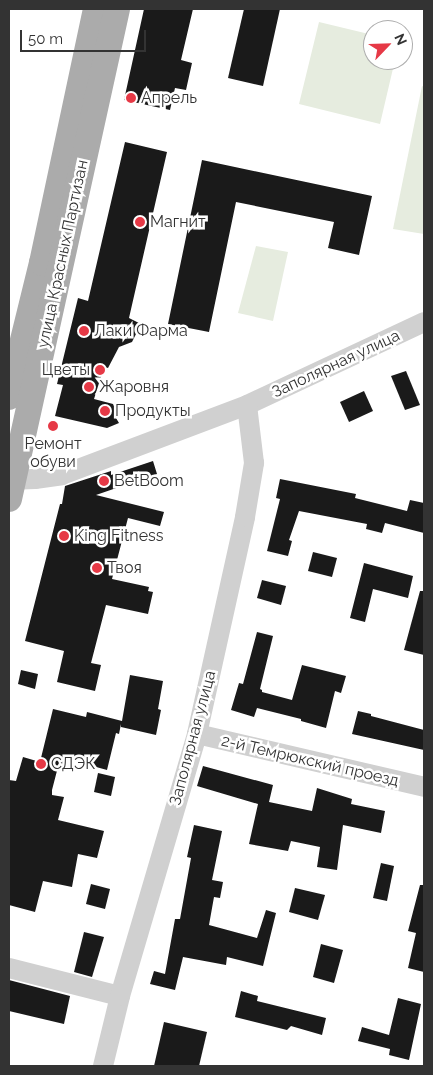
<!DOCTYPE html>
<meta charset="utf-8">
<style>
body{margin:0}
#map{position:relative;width:433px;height:1075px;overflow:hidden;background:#fff;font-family:Raleway,sans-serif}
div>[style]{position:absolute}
.green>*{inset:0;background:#e6ecdf}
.building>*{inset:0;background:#1a1a1a}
.minor>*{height:20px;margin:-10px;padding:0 10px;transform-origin:10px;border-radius:10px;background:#d0d0d0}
.major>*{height:26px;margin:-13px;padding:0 13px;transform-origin:13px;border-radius:13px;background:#ababab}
.dots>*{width:14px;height:14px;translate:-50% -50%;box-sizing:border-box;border:2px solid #fff;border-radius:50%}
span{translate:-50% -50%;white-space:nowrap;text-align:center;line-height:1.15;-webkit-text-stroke:5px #fff;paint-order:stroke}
.poi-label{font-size:16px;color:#333}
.left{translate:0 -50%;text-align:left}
.right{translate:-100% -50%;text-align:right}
.street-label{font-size:16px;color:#333}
.frame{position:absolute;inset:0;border:10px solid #333;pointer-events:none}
.north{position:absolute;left:363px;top:20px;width:50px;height:50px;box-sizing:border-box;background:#fff;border:1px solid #adadad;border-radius:50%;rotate:66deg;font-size:14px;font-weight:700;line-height:20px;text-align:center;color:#333}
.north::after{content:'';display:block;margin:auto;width:18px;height:22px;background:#e63946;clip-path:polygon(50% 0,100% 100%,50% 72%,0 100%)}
.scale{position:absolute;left:20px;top:30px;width:126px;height:22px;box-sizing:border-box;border:2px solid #333;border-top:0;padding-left:6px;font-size:15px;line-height:18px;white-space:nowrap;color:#333;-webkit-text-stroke:4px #fff;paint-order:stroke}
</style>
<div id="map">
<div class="green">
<i style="clip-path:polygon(319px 22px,373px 35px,373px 60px,395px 60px,380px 124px,299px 104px)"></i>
<i style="clip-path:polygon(422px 86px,424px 87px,424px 234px,393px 229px)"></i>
<i style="clip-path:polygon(256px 246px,288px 252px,273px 321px,238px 313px)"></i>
</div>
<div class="building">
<i style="clip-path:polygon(144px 9px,193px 9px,181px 60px,192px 63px,186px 90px,175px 88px,170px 110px,124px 100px)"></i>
<i style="clip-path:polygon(244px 9px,280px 9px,263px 86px,228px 78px)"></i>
<i style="clip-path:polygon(125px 142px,167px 152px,129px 318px,141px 324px,132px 342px,119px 347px,108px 368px,104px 367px,94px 399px,113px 404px,119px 417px,116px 418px,119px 423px,107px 428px,55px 416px,63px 385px,57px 384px,78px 298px,88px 301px)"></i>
<i style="clip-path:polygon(202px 160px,372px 196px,359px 255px,328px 248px,334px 222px,236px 202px,209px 332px,168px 324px)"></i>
<i style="clip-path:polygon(406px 371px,420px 405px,405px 410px,391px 376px)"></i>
<i style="clip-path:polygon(364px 391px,373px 411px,349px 422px,340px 402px)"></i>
<i style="clip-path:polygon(153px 461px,157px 474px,96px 495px,164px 512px,160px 526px,128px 518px,112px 579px,149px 587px,148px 591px,153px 592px,148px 614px,106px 605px,91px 663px,101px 665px,95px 691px,57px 682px,64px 651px,25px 641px,60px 504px,62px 504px,65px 486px,111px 471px,111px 475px)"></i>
<i style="clip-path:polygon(280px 479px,356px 494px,355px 498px,407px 511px,410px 500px,424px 503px,424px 533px,385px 523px,382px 533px,366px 529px,367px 524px,299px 511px,289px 540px,292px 541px,288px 556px,267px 551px,280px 499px,276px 498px)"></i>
<i style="clip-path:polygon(313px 552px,337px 558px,332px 577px,308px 571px)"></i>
<i style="clip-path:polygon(364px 563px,413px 576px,408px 598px,373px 589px,365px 622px,350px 618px)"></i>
<i style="clip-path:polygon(262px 580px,286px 586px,281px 605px,257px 598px)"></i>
<i style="clip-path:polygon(420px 591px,424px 591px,424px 655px,404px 650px)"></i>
<i style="clip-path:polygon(257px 632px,273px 636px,260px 689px,262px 690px,262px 692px,292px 700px,302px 665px,346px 676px,341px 693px,335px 691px,326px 728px,301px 721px,301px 719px,257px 708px,254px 717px,231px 710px,239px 683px,243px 684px)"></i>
<i style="clip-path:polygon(21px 670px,38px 674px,35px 689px,18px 684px)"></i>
<i style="clip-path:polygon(130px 675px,163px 681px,158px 709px,161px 710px,156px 735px,121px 727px,121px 724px,119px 734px,116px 733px,107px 770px,71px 760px,70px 766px,59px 763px,52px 790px,52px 795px,64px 797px,58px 820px,104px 831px,97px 858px,78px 854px,72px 887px,43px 881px,35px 912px,9px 905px,9px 780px,16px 781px,23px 757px,40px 762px,53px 709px,86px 717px,87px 712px,122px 721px)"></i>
<i style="clip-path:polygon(358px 711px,371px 714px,371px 716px,424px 730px,424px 750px,352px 734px)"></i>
<i style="clip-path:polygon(203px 766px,273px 785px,269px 802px,312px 811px,317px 788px,352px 799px,351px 804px,385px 811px,381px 833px,343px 825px,337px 870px,317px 867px,320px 847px,291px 841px,288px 851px,249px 844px,258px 804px,197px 786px)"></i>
<i style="clip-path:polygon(98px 773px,115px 777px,111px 796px,94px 792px)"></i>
<i style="clip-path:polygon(194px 825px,222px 831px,212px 880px,223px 882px,220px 898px,214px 897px,209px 925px,257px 938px,266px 910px,276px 913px,263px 966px,227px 957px,226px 965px,183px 957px,175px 990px,150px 984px,154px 971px,165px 974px,175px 919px,180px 919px,191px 858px,187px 857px)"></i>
<i style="clip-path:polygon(381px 863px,394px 866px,387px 901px,373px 898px)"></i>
<i style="clip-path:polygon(91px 884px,110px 889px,105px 909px,86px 904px)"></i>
<i style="clip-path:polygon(420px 885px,424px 885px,424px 972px,408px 968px,416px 933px,408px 931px)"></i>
<i style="clip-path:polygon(295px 888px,325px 895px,318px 920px,289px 912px)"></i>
<i style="clip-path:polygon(84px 932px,104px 937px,92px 977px,74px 972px)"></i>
<i style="clip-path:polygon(321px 944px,343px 950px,334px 983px,313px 977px)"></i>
<i style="clip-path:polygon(9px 980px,70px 996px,64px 1024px,9px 1011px)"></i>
<i style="clip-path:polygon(241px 991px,258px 996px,257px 1001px,326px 1018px,322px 1035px,291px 1026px,287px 1030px,235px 1017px)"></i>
<i style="clip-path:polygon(398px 998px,421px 1004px,409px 1060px,389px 1055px,390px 1049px,358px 1041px,362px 1027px,389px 1035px)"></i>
<i style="clip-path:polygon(164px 1022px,207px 1032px,199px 1066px,154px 1066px)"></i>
</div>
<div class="minor">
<i style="left:9px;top:480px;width:26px;rotate:-2deg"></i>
<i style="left:35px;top:479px;width:27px;rotate:-8deg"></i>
<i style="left:62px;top:475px;width:198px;rotate:-20.7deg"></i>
<i style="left:247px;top:405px;width:195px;rotate:-25.1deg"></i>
<i style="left:197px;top:734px;width:233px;rotate:13.1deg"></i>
<i style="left:9px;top:968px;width:114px;rotate:14.2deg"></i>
<i style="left:103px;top:1066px;width:72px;rotate:-76.3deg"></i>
<i style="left:120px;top:996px;width:273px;rotate:-73.6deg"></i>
<i style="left:197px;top:734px;width:222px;rotate:-77.5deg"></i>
<i style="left:245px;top:517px;width:55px;rotate:-80.5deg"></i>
<i style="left:254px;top:463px;width:58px;rotate:-96.9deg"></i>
</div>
<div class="major">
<i style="left:9px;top:397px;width:138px;rotate:-76.2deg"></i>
<i style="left:42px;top:263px;width:260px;rotate:-78deg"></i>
<i style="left:9px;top:499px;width:502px;rotate:-77.57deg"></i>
</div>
<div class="dots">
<i style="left:131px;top:98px;background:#e63946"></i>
<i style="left:140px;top:222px;background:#e63946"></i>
<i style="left:84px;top:331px;background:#e63946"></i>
<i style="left:100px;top:370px;background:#e63946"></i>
<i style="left:89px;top:387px;background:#e63946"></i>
<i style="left:105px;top:411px;background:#e63946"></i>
<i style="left:53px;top:426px;background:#e63946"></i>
<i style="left:104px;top:481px;background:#e63946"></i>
<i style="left:64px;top:536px;background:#e63946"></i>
<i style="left:97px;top:568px;background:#e63946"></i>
<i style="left:41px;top:764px;background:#e63946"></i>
</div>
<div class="poi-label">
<span class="left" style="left:141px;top:98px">Апрель</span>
<span class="left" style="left:150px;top:222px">Магнит</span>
<span class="left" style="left:94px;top:331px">Лаки Фарма</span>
<span class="right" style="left:90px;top:370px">Цветы</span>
<span class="left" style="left:99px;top:387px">Жаровня</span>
<span class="left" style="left:115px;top:411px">Продукты</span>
<span style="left:53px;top:453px">Ремонт<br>обуви</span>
<span class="left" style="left:114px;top:481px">BetBoom</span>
<span class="left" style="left:74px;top:536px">King Fitness</span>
<span class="left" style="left:107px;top:568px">Твоя</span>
<span class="left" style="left:51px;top:764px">СДЭК</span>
</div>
<div class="street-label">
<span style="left:63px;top:254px;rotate:-78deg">улица Красных Партизан</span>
<span style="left:336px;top:364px;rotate:-25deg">Заполярная улица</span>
<span style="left:193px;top:738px;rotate:-75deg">Заполярная улица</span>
<span style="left:310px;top:761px;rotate:13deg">2-й Темрюкский проезд</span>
</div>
<div class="frame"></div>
<div class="north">N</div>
<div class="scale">50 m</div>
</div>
